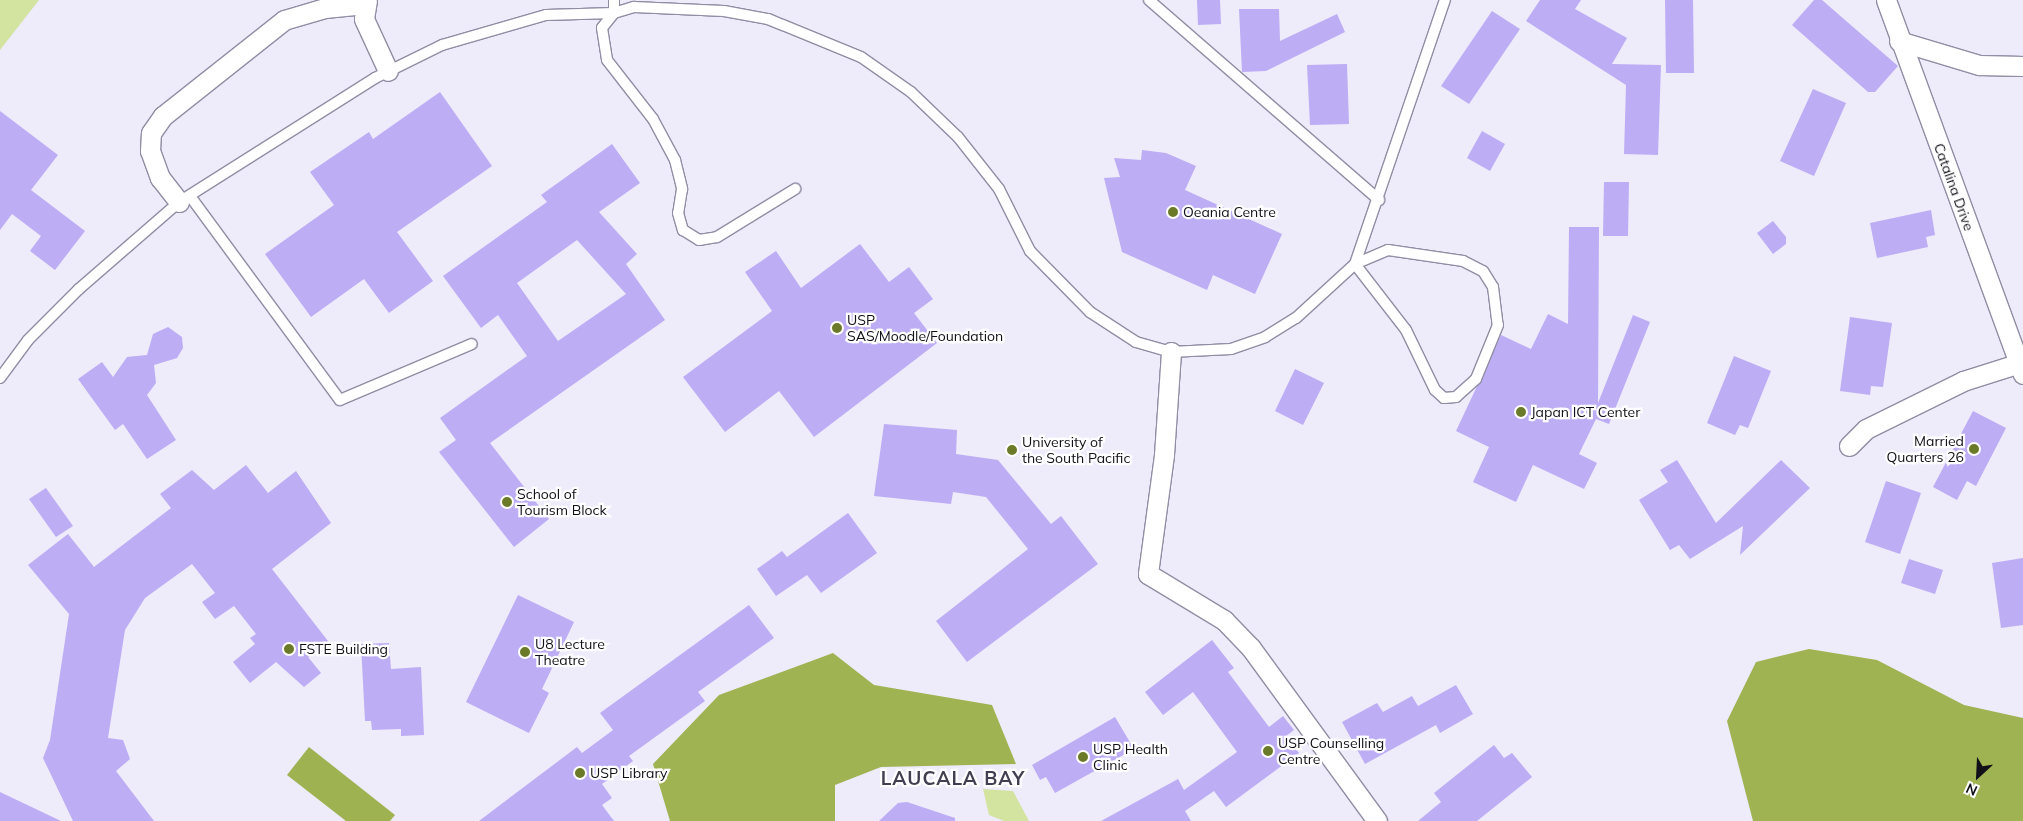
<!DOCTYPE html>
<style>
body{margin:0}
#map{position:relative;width:2023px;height:821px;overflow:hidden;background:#eeebfb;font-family:Mulish,sans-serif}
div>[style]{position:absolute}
.green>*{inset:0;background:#d3e3a0}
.forest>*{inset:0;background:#9fb352}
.water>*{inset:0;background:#9eb251}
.building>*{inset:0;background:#bdadf4}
.roads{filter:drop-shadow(1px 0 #918da4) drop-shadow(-1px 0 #918da4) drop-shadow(0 1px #918da4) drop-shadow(0 -1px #918da4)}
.service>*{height:10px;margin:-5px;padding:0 5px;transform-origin:5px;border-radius:5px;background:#fff}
.minor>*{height:19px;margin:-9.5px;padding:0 9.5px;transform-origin:9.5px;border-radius:9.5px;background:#fff}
.dots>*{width:14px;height:14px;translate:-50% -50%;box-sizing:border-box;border:2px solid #fff;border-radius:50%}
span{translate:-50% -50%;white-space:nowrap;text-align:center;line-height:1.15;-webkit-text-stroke:4.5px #fff;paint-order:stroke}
.street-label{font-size:14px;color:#110f18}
.poi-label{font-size:14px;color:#110f18}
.left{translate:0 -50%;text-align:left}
.right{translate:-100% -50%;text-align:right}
.district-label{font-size:19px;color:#433f53;font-weight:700;letter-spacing:1px}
.north{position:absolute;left:1953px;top:751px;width:50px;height:50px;-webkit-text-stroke:4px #fff;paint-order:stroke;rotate:205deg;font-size:14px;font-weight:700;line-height:20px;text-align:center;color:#110f18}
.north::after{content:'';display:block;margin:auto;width:18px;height:22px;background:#110f18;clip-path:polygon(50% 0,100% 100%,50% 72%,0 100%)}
</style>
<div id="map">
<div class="green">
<i style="clip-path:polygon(0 0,39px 0,0 50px)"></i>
<i style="clip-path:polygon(983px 789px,1013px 791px,1029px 821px,1004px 821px,989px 815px)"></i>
</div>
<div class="forest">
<i style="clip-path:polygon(1809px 649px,1877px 660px,1964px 705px,2023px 718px,2023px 821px,1753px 821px,1727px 721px,1756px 662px)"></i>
<i style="clip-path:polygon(833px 653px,874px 685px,992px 705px,1016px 764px,881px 767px,835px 785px,835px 821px,670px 821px,653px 764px,719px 695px)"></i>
</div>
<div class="water">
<i style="clip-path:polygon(309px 747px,395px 815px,390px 821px,346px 821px,287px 775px)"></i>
</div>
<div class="building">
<i style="clip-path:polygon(1197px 0,1220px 0,1221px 24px,1198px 25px)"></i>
<i style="clip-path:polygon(1540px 0,1581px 0,1575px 9px,1627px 38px,1612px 64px,1661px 65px,1658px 155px,1624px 154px,1626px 85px,1526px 21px)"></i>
<i style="clip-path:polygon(1665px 0,1693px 0,1694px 73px,1666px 73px)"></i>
<i style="clip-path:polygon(1814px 0,1822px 0,1898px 66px,1875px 92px,1868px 92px,1792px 25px)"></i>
<i style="clip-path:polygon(1239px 9px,1279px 9px,1280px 41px,1337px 14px,1345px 32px,1266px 71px,1242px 72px)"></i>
<i style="clip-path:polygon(1492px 11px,1520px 29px,1469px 104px,1441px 86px)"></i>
<i style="clip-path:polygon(1347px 64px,1349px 124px,1310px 125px,1307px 65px)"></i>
<i style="clip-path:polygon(1813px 89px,1846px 103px,1814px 176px,1780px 161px)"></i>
<i style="clip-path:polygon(440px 92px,492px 166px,397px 232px,433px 281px,389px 313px,364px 279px,311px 317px,265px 254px,334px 205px,310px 172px,369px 132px,373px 139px)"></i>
<i style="clip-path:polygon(0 111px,58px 155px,31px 190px,85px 231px,55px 270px,30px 251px,41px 236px,12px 214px,0 230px)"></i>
<i style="clip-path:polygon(1482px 131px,1505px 144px,1490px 171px,1467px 158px)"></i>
<i style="clip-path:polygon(evenodd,612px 144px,640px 183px,599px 212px,637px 254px,626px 264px,665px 320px,490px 443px,549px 519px,514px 547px,439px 452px,456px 440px,440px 418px,527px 356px,498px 315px,481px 328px,443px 276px,547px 202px,541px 195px,612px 144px,577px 240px,626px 294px,558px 341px,517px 283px,577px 240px)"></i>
<i style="clip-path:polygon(1142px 150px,1166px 153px,1196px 166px,1185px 190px,1282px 234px,1255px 294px,1213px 275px,1207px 290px,1122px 252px,1104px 178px,1120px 177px,1114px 158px,1141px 160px)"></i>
<i style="clip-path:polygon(1604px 182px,1629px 182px,1628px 236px,1603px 236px)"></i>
<i style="clip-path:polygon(1931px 210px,1935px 235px,1926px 237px,1928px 247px,1877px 258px,1870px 223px)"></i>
<i style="clip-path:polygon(1773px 221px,1786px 237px,1786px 244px,1773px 254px,1757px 233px)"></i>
<i style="clip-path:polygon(1569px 227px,1599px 227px,1598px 403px,1633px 315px,1650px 322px,1609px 424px,1596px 419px,1579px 454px,1597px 463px,1584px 489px,1533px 465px,1516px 502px,1473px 482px,1489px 447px,1456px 431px,1501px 335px,1531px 349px,1548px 314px,1568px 324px)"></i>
<i style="clip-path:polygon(860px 244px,889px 282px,909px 267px,933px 299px,914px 313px,937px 343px,814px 437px,779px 391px,725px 432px,683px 377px,772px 311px,745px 272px,776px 251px,801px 288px)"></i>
<i style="clip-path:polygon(1850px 317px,1892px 323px,1883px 387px,1871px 386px,1870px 395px,1840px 391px)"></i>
<i style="clip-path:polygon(168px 327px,182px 337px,183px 348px,177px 358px,154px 365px,156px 383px,147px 395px,176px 440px,147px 459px,123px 424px,115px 430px,78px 379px,102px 362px,113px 377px,127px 357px,147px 355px,153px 334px)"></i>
<i style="clip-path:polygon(1734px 356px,1771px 371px,1748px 428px,1740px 425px,1735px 435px,1707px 423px)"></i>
<i style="clip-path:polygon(1295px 369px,1324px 383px,1303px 425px,1275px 411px)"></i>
<i style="clip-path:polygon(1973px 411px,2006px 428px,1976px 486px,1967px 481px,1957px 500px,1933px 487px)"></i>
<i style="clip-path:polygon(884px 424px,957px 430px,956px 454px,998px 460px,1051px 524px,1061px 516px,1098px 564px,967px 662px,936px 621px,1028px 549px,986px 497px,953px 492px,951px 504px,874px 496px)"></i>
<i style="clip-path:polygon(1677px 460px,1716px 523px,1781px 460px,1810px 488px,1740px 555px,1743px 526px,1690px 559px,1679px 545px,1670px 550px,1639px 500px,1668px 482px,1660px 470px)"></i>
<i style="clip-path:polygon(246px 465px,268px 493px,296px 471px,331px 523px,272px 569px,328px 641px,308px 657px,321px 673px,304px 687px,276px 662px,250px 683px,233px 662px,255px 644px,250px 638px,256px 634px,234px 606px,215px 619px,202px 602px,215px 593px,192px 564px,145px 598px,125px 630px,108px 738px,123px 740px,130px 759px,116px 771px,154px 821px,73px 821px,43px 758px,50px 740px,69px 614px,28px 565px,68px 534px,94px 567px,171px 508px,160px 494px,192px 470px,214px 490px)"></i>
<i style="clip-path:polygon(1886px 481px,1921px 493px,1900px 554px,1865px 542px)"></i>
<i style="clip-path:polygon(46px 488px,73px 526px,56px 537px,29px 499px)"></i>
<i style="clip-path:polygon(848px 513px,877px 553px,821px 593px,807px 575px,776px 596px,757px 569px,782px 551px,787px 557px)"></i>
<i style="clip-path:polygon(2023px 558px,2023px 625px,2001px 628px,1992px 563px)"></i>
<i style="clip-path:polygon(1909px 559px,1943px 570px,1935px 594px,1901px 583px)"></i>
<i style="clip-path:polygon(518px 595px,574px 622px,542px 689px,549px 693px,529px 733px,466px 702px)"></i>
<i style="clip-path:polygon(749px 605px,774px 638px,698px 692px,705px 701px,629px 756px,633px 761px,602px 784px,612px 798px,602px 805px,614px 821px,479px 821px,577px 747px,582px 753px,613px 730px,600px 713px)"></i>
<i style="clip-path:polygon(1212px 640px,1234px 668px,1228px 672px,1269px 727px,1283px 716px,1294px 730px,1286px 736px,1299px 753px,1226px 807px,1214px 791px,1185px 811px,1191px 821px,1101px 821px,1178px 779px,1184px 790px,1237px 752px,1193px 692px,1163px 715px,1145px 692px)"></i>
<i style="clip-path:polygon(389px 643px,391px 669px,421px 667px,424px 735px,401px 736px,401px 729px,372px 730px,371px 721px,365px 721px,361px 644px)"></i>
<i style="clip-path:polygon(1456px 685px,1473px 714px,1440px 733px,1436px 725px,1365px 764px,1342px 722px,1377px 703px,1383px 712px,1412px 696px,1418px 706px)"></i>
<i style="clip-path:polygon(1115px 717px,1134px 749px,1055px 793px,1046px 777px,1040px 780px,1032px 765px)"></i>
<i style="clip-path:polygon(1494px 745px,1504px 758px,1512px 753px,1532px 777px,1477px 821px,1418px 821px,1441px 802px,1434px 793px)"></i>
<i style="clip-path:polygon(0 792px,61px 821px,0 821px)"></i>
<i style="clip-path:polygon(907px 802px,955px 818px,955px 821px,879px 821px,898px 803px)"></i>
</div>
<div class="roads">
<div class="service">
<i style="left:614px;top:0;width:13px;rotate:90deg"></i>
<i style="left:614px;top:13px;width:19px;rotate:129deg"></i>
<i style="left:602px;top:28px;width:32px;rotate:81deg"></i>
<i style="left:607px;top:60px;width:75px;rotate:52.1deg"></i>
<i style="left:653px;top:119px;width:47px;rotate:61.8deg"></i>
<i style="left:675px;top:160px;width:30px;rotate:76deg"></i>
<i style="left:682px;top:189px;width:24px;rotate:99deg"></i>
<i style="left:678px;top:213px;width:18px;rotate:74deg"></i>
<i style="left:683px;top:230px;width:19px;rotate:32deg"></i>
<i style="left:699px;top:240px;width:18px;rotate:-9deg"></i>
<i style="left:717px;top:237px;width:92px;rotate:-31.6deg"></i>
<i style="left:1149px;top:0;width:305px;rotate:41deg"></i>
<i style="left:190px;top:196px;width:253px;rotate:53.7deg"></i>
<i style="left:340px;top:400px;width:143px;rotate:-23deg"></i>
<i style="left:1388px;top:250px;width:76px;rotate:8.3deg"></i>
<i style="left:1463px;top:261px;width:22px;rotate:27deg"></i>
<i style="left:1483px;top:271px;width:19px;rotate:58deg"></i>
<i style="left:1493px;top:287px;width:38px;rotate:83deg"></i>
<i style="left:1498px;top:325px;width:58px;rotate:112.2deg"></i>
<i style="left:1476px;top:379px;width:27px;rotate:138deg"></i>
<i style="left:1456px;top:397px;width:12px;rotate:175deg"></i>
<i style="left:1444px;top:398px;width:12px;rotate:-138deg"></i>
<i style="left:1435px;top:390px;width:67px;rotate:-115.8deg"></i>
<i style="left:1406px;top:330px;width:83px;rotate:-127.7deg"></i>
<i style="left:1355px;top:264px;width:36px;rotate:-23deg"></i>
<i style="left:0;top:378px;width:47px;rotate:-53.6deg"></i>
<i style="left:28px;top:340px;width:72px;rotate:-45deg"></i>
<i style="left:79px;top:289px;width:133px;rotate:-41deg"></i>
<i style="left:179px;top:202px;width:232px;rotate:-32.3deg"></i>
<i style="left:375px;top:78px;width:75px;rotate:-26.2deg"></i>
<i style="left:442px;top:45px;width:108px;rotate:-16.1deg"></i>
<i style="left:546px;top:15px;width:68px;rotate:-1.7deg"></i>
<i style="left:614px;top:13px;width:21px;rotate:-17deg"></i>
<i style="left:634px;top:7px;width:90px;rotate:2.5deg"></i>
<i style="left:724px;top:11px;width:45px;rotate:10.3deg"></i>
<i style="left:768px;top:19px;width:100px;rotate:22.2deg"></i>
<i style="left:861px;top:57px;width:61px;rotate:35deg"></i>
<i style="left:911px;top:92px;width:65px;rotate:43.8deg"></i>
<i style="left:958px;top:137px;width:66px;rotate:51.7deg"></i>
<i style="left:999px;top:189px;width:69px;rotate:63.4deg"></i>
<i style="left:1030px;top:251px;width:86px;rotate:45.5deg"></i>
<i style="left:1090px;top:312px;width:55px;rotate:33.1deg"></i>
<i style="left:1136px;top:342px;width:36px;rotate:16deg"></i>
<i style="left:1171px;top:352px;width:60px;rotate:-2.9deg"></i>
<i style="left:1231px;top:349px;width:36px;rotate:-19deg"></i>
<i style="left:1265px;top:337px;width:36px;rotate:-32deg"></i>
<i style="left:1296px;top:318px;width:80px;rotate:-42.5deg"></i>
<i style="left:1355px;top:264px;width:279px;rotate:-71.2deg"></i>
</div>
<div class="minor">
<i style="left:367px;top:0;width:19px;rotate:99deg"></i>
<i style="left:364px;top:19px;width:57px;rotate:65.2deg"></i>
<i style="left:1886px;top:0;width:398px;rotate:69.9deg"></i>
<i style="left:1899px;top:41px;width:84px;rotate:16.7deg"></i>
<i style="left:1979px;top:65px;width:44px;rotate:1.3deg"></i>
<i style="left:179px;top:202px;width:31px;rotate:-128deg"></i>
<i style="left:160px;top:178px;width:29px;rotate:-110deg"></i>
<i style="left:150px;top:151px;width:18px;rotate:-87deg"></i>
<i style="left:151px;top:133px;width:21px;rotate:-55deg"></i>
<i style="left:163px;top:116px;width:154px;rotate:-38.4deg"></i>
<i style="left:284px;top:20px;width:43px;rotate:-16.3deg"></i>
<i style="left:325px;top:8px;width:40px;rotate:-5.7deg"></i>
<i style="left:1171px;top:352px;width:103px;rotate:93.9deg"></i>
<i style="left:1164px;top:455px;width:120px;rotate:97.7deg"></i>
<i style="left:1148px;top:574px;width:89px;rotate:31.2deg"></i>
<i style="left:1224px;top:620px;width:39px;rotate:46deg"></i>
<i style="left:1251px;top:648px;width:214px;rotate:53.9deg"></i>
<i style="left:1849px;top:446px;width:24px;rotate:-45deg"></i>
<i style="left:1866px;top:429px;width:108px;rotate:-26.3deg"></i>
<i style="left:1963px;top:381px;width:63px;rotate:-17.6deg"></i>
</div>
</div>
<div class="dots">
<i style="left:1173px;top:212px;background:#6a7a28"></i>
<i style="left:837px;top:328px;background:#6a7a28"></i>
<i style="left:1521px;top:412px;background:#6a7a28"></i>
<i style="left:1974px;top:449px;background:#6a7a28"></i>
<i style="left:1012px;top:450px;background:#6a7a28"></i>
<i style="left:507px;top:502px;background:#6a7a28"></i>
<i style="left:289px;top:649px;background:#6a7a28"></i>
<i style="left:525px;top:652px;background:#6a7a28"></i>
<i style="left:1268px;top:751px;background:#6a7a28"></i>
<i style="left:1083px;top:757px;background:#6a7a28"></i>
<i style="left:580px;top:773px;background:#6a7a28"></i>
</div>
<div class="street-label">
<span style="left:1954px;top:187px;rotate:70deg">Catalina Drive</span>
</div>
<div class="poi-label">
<span class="left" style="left:1183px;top:212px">Oeania Centre</span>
<span class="left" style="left:847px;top:328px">USP<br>SAS/Moodle/Foundation</span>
<span class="left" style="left:1531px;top:412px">Japan ICT Center</span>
<span class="right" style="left:1964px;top:449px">Married<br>Quarters 26</span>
<span class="left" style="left:1022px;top:450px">University of<br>the South Pacific</span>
<span class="left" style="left:517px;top:502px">School of<br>Tourism Block</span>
<span class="left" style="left:535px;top:652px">U8 Lecture<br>Theatre</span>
<span class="left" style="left:299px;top:649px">FSTE Building</span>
<span class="left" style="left:1278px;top:751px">USP Counselling<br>Centre</span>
<span class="left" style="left:1093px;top:757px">USP Health<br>Clinic</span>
<span class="left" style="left:590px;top:773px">USP Library</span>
</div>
<div class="district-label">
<span style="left:953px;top:779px">LAUCALA BAY</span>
</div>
<div class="north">N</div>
</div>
